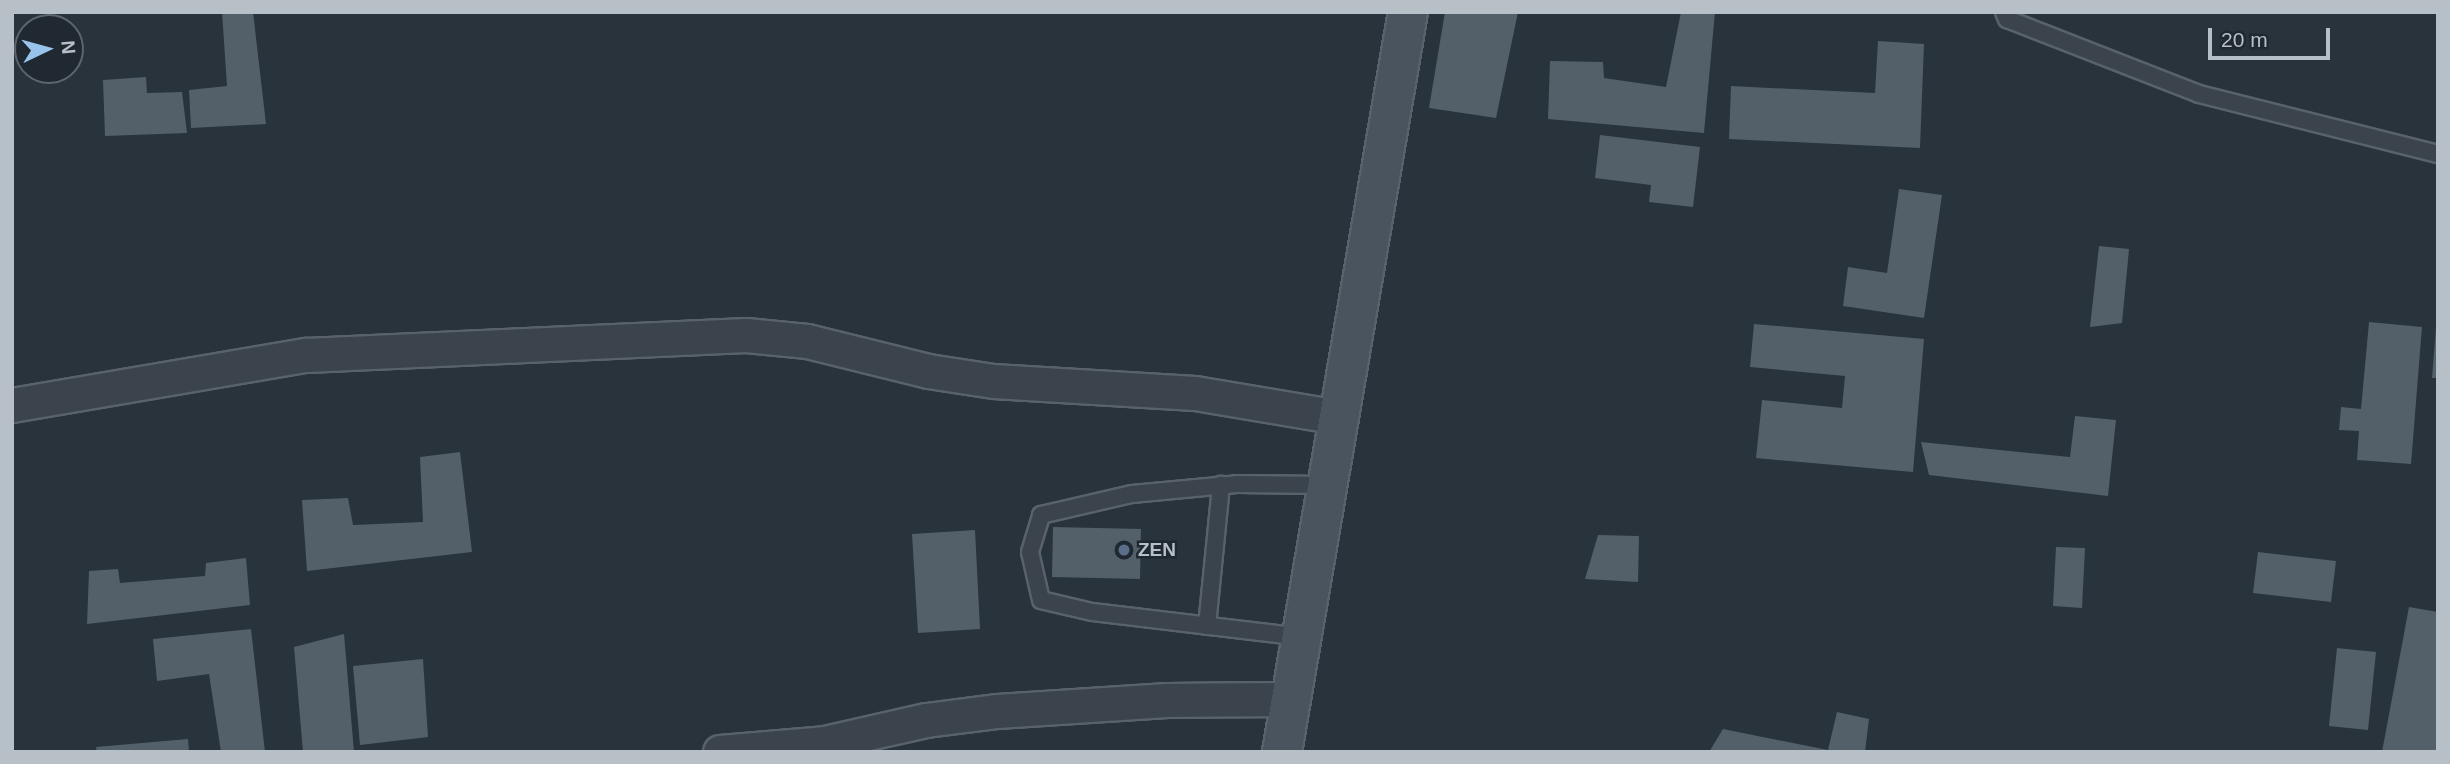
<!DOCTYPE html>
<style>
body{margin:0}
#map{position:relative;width:2450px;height:764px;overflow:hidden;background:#28333c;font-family:Arial,sans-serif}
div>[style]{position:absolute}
.building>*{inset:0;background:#536069}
.roads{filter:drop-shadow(2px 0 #59626a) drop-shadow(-2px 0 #59626a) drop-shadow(0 2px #59626a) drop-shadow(0 -2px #59626a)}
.lane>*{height:16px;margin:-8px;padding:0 8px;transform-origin:8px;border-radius:8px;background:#3b444c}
.street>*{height:33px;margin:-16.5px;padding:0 16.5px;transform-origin:16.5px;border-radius:16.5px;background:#3b444c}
.secondary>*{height:38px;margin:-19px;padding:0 19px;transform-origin:19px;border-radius:19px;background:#4a545f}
.dots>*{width:19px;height:19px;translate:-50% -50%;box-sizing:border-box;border:4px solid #202931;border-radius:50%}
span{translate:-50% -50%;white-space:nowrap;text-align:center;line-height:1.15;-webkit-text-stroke:5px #202931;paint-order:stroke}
.poi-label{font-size:19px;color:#b7bfc7;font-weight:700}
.left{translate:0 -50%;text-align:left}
.frame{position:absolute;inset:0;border:14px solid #b7bfc7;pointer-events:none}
.north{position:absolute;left:14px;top:14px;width:70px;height:70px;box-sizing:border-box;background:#202931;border:2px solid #5c656d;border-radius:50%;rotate:85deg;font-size:19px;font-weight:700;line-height:28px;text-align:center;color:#b7bfc7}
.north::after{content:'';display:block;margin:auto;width:24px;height:32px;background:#98c3ec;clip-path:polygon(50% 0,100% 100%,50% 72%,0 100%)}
.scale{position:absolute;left:2208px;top:28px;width:122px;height:32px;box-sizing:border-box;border:4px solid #b7bfc7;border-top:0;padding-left:9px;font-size:21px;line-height:24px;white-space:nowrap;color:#b7bfc7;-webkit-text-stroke:5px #202931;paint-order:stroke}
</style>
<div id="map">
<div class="building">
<i style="clip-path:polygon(222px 12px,253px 12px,266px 124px,191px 128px,189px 90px,227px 86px)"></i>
<i style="clip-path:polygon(1445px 12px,1518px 12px,1496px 118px,1429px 108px)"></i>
<i style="clip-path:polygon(1681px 12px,1715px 12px,1704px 133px,1548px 119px,1550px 61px,1603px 62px,1604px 78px,1666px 87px)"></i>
<i style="clip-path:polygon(1878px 41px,1924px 44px,1920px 148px,1729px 139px,1731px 86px,1875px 93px)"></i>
<i style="clip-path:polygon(146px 77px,147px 93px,182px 92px,187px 133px,105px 136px,103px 80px)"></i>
<i style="clip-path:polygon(1600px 135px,1700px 147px,1693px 207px,1649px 202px,1651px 185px,1595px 178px)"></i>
<i style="clip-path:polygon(1899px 189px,1942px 195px,1924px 318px,1843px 306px,1848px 267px,1887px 273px)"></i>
<i style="clip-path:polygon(2099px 246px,2129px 249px,2122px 323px,2090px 327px)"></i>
<i style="clip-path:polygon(2369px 322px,2422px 327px,2411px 464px,2357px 460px,2359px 431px,2339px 430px,2341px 407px,2361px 409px)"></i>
<i style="clip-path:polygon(1754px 324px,1924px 339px,1913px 472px,1756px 458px,1762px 400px,1842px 408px,1845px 376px,1750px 367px)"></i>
<i style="clip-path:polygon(2436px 327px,2438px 328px,2438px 378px,2432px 378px)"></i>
<i style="clip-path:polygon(2075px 416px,2116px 420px,2108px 496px,1929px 475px,1921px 442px,2070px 457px)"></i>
<i style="clip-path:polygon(460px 452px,472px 552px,307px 571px,302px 500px,348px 498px,353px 525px,423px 522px,420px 457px)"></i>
<i style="clip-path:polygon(1053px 527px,1141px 529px,1140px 579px,1052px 577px)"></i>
<i style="clip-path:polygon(975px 530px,980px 629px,918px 633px,912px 534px)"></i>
<i style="clip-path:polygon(1598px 535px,1639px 536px,1638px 582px,1585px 579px)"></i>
<i style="clip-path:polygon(2056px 547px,2085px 548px,2082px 608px,2053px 606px)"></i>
<i style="clip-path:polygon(2258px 552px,2336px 561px,2331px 602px,2253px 593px)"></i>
<i style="clip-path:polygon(246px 558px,250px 605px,87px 624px,89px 571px,118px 569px,120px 583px,205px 576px,206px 563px)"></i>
<i style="clip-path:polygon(2409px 607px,2438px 612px,2438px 752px,2382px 752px)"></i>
<i style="clip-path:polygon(251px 629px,265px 752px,221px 752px,209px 674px,157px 681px,153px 639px)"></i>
<i style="clip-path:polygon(344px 634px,354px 752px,303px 752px,294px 647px)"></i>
<i style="clip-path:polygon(2337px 648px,2376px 652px,2368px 730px,2329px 726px)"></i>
<i style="clip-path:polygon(423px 659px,428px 737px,360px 745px,353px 666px)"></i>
<i style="clip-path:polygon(1837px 712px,1869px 719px,1865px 752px,1709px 752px,1723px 729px,1828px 750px)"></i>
<i style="clip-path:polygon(188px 739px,189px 752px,97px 752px,96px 747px)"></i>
</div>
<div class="roads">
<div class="lane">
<i style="left:2004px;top:12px;width:8px;rotate:67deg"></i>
<i style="left:2007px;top:19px;width:206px;rotate:21.3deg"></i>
<i style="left:2199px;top:94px;width:246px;rotate:14.1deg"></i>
<i style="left:1207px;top:626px;width:142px;rotate:-84.3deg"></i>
<i style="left:1302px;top:637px;width:211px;rotate:-173.2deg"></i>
<i style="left:1092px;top:612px;width:52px;rotate:-166.8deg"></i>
<i style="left:1041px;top:600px;width:49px;rotate:-102.9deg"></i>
<i style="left:1030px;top:552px;width:39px;rotate:-73deg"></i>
<i style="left:1041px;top:515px;width:93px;rotate:-13deg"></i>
<i style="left:1132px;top:494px;width:105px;rotate:-5.4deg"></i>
<i style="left:1237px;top:484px;width:90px;rotate:0.6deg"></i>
</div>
<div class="street">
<i style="left:12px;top:405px;width:298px;rotate:-9.7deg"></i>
<i style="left:306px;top:355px;width:440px;rotate:-2.6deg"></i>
<i style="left:746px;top:335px;width:61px;rotate:5.6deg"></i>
<i style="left:807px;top:341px;width:125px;rotate:13.9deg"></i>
<i style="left:928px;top:371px;width:66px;rotate:8.7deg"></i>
<i style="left:993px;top:381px;width:202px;rotate:3.4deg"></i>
<i style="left:1195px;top:393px;width:145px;rotate:9.5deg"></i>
<i style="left:720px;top:752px;width:104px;rotate:-4.9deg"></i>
<i style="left:824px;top:743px;width:105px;rotate:-12.7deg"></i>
<i style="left:926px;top:720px;width:72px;rotate:-7.2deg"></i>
<i style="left:997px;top:711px;width:170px;rotate:-3.7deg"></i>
<i style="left:1167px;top:700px;width:125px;rotate:-0.5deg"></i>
</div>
<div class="secondary">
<i style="left:1282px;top:752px;width:751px;rotate:-80.34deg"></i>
</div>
</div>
<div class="dots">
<i style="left:1124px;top:550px;background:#5c6f8a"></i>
</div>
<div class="poi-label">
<span class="left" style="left:1138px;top:550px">ZEN</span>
</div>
<div class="frame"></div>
<div class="north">N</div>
<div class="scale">20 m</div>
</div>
